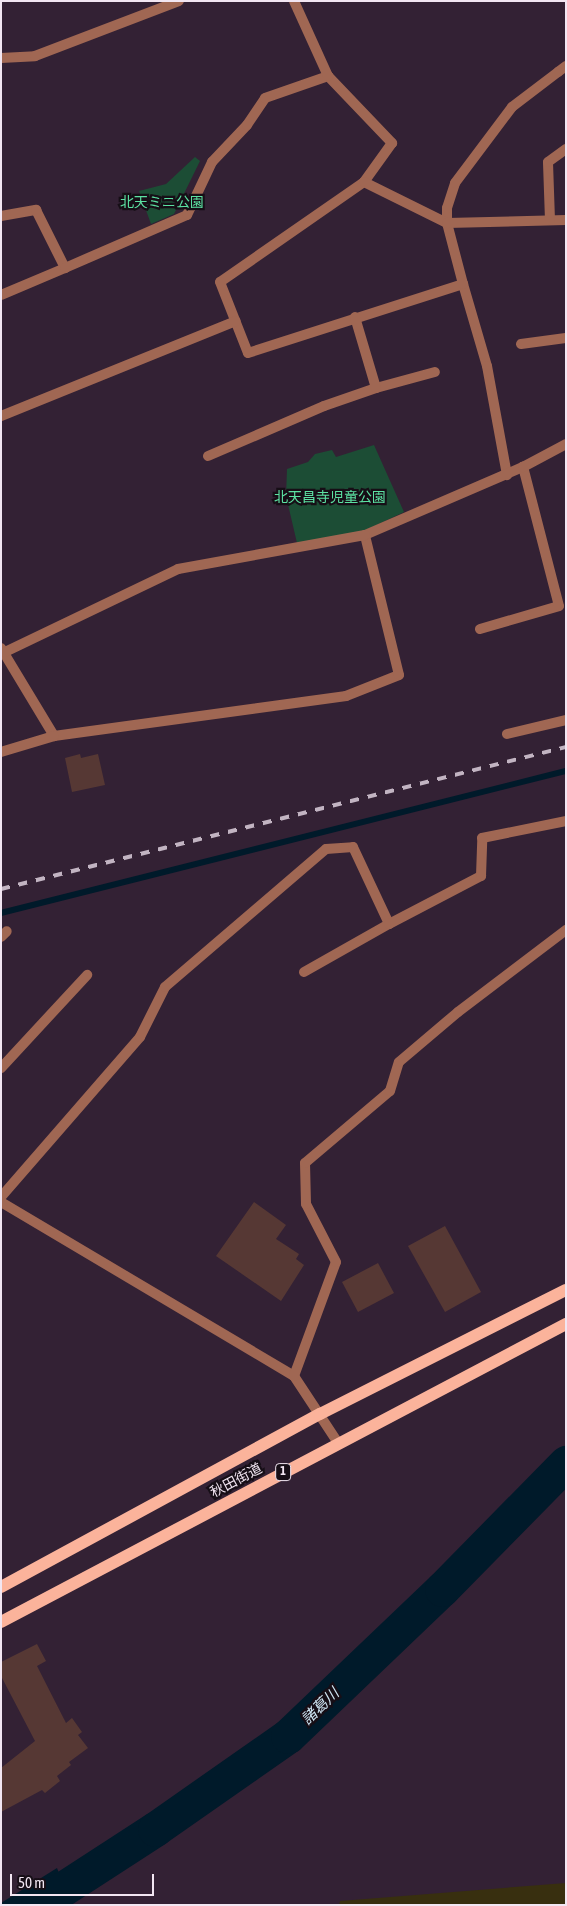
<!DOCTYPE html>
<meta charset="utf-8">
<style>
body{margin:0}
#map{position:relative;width:567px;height:1906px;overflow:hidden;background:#332134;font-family:"Asap Condensed","Noto Sans JP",sans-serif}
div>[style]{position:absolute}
.green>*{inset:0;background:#1c4d35}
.sand>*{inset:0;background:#382f0f}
.water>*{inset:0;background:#001a2a}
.stream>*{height:5.5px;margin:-2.75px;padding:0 2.75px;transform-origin:2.75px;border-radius:2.75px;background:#001a2a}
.river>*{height:35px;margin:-17.5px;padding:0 17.5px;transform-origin:17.5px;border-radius:17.5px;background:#001a2a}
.building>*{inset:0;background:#563834}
.lane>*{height:10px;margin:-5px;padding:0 5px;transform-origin:5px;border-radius:5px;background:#a06753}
.street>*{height:10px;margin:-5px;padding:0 5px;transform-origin:5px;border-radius:5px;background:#a06753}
.primary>*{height:12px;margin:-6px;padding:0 6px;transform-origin:6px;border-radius:6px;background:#fbb39b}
.rail>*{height:4px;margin-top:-2px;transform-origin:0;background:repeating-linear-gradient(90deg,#c2b4c2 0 9px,transparent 0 18px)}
span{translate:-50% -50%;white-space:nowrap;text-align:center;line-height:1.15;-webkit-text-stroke:4.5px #160e16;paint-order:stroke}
.shield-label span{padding:1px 4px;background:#160e16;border:1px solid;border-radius:4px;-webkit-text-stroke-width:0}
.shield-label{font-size:12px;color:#f2e6f2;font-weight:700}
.park-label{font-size:14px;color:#5ce1a2}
.street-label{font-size:14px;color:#f2e6f2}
.water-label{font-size:15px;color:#d1e7f5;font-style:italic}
.frame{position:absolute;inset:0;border:2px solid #f2e6f2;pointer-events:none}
.scale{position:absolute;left:10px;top:1874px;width:144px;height:22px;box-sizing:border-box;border:2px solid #f2e6f2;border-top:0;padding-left:6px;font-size:15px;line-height:18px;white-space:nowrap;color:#f2e6f2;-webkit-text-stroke:4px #160e16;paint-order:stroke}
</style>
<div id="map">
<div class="green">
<i style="clip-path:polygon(195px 157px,200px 161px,174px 214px,151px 224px,139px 191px,166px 184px)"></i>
<i style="clip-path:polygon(374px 445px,404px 512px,364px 531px,297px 543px,286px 496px,287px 469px,308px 462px,315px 454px,332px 450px,336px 457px)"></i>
</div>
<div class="sand">
<i style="clip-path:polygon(566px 1883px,566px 1905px,339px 1905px,340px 1901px)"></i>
</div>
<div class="water">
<i style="clip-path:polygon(57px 1868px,72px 1905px,1px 1905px,1px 1903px)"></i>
</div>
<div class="stream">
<i style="left:1px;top:913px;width:583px;rotate:-14.11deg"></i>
</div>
<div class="river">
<i style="left:38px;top:1905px;width:140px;rotate:-33deg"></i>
<i style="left:155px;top:1829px;width:162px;rotate:-35deg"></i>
<i style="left:288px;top:1736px;width:213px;rotate:-43.7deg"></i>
<i style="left:442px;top:1589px;width:177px;rotate:-45.5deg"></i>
</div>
<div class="building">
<i style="clip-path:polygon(80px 754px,81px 758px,98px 754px,105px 785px,72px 792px,65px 758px)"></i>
<i style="clip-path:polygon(254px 1202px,286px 1225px,276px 1239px,299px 1254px,296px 1259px,304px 1265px,281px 1301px,216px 1256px)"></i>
<i style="clip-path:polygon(445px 1226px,481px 1292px,445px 1312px,408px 1246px)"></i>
<i style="clip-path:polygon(378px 1263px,394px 1293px,358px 1312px,342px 1282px)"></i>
<i style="clip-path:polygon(37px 1644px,46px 1661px,37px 1666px,66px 1723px,72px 1718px,82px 1732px,78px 1735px,88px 1748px,69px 1762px,71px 1765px,57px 1776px,60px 1781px,45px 1793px,42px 1790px,1px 1812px,1px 1768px,35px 1741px,1px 1676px,1px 1662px)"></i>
</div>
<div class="lane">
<i style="left:558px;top:72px;width:10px;rotate:-37deg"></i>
<i style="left:463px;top:284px;width:85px;rotate:73.7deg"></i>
<i style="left:487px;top:366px;width:111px;rotate:79.6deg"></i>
</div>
<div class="street">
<i style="left:1px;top:58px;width:34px;rotate:-3deg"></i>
<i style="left:35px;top:56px;width:154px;rotate:-20.9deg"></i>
<i style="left:328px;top:76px;width:93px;rotate:46.3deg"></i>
<i style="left:392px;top:143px;width:48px;rotate:125.7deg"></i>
<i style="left:364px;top:182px;width:175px;rotate:145.2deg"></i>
<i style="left:220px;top:282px;width:76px;rotate:68.5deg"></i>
<i style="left:248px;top:353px;width:226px;rotate:-17.8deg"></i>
<i style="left:463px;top:284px;width:63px;rotate:-104.7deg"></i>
<i style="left:447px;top:223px;width:15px;rotate:-90deg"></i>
<i style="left:447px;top:208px;width:26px;rotate:-72deg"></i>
<i style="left:455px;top:183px;width:95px;rotate:-53.1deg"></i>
<i style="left:512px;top:107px;width:58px;rotate:-37.3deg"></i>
<i style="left:364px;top:182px;width:93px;rotate:26.3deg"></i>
<i style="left:447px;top:223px;width:119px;rotate:-1.4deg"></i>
<i style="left:1px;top:216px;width:36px;rotate:-10deg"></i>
<i style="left:36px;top:210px;width:65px;rotate:63.4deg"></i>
<i style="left:65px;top:268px;width:69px;rotate:157.1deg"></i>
<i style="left:550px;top:220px;width:58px;rotate:-92deg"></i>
<i style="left:548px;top:162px;width:22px;rotate:-36deg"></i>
<i style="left:65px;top:268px;width:133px;rotate:-23.5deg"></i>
<i style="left:187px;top:215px;width:59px;rotate:-64.7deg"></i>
<i style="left:212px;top:162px;width:51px;rotate:-46.6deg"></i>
<i style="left:247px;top:125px;width:32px;rotate:-56deg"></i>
<i style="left:265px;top:98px;width:67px;rotate:-19.2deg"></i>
<i style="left:328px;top:76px;width:82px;rotate:-114.4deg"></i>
<i style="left:521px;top:344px;width:45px;rotate:-7.6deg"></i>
<i style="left:376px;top:388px;width:61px;rotate:-15.2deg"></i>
<i style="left:1px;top:416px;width:253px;rotate:-22deg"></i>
<i style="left:208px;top:456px;width:126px;rotate:-23.3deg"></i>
<i style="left:324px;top:406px;width:55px;rotate:-19.1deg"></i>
<i style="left:376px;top:388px;width:74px;rotate:-106.5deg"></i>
<i style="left:480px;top:629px;width:82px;rotate:-16.2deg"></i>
<i style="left:559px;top:606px;width:144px;rotate:-104.5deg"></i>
<i style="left:1px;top:648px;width:103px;rotate:58.9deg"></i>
<i style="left:54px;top:736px;width:295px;rotate:-7.8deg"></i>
<i style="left:346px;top:696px;width:57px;rotate:-21.6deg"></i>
<i style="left:399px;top:675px;width:144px;rotate:-103.7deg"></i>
<i style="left:365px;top:535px;width:172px;rotate:-23.3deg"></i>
<i style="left:523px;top:467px;width:49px;rotate:-28.1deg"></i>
<i style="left:5px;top:652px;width:192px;rotate:-25.6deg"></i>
<i style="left:178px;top:569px;width:190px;rotate:-10.3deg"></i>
<i style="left:507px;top:734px;width:61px;rotate:-13.3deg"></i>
<i style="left:1px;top:752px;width:55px;rotate:-16.8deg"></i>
<i style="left:1px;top:937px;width:8px;rotate:-45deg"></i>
<i style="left:304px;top:972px;width:98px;rotate:-29.5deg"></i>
<i style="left:1px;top:1068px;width:127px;rotate:-47.2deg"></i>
<i style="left:1px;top:1197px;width:212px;rotate:-49deg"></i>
<i style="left:140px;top:1037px;width:56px;rotate:-63.4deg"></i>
<i style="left:165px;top:987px;width:212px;rotate:-40.6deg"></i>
<i style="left:326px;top:849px;width:27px;rotate:-4deg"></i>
<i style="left:353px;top:847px;width:85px;rotate:64.9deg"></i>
<i style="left:389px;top:924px;width:104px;rotate:-27.6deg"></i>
<i style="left:481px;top:876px;width:38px;rotate:-88deg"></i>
<i style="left:482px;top:838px;width:86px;rotate:-11.4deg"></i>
<i style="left:1px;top:1202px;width:341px;rotate:30.7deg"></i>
<i style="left:294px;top:1376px;width:80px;rotate:56.7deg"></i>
<i style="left:294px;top:1376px;width:121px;rotate:-69.8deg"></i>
<i style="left:336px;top:1262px;width:65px;rotate:-117.3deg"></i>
<i style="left:306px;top:1204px;width:41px;rotate:-91.4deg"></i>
<i style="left:305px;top:1163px;width:111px;rotate:-40.3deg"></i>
<i style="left:390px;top:1091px;width:30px;rotate:-73deg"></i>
<i style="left:399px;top:1062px;width:77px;rotate:-40.3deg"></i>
<i style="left:458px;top:1012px;width:136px;rotate:-37.2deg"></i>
</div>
<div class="primary">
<i style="left:1px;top:1587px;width:363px;rotate:-28.5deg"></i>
<i style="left:320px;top:1414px;width:275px;rotate:-26.8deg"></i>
<i style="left:1px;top:1622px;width:639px;rotate:-27.81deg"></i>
</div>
<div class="rail">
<i style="left:1px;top:889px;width:583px;rotate:-14.11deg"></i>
</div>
<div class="shield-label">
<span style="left:283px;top:1472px">1</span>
</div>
<div class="park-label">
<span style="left:162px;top:202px">北天ミニ公園</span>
<span style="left:330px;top:497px">北天昌寺児童公園</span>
</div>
<div class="street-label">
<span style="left:236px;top:1480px;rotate:-28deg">秋田街道</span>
</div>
<div class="water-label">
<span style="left:320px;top:1706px;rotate:-44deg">諸葛川</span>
</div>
<div class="frame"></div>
<div class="scale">50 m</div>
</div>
